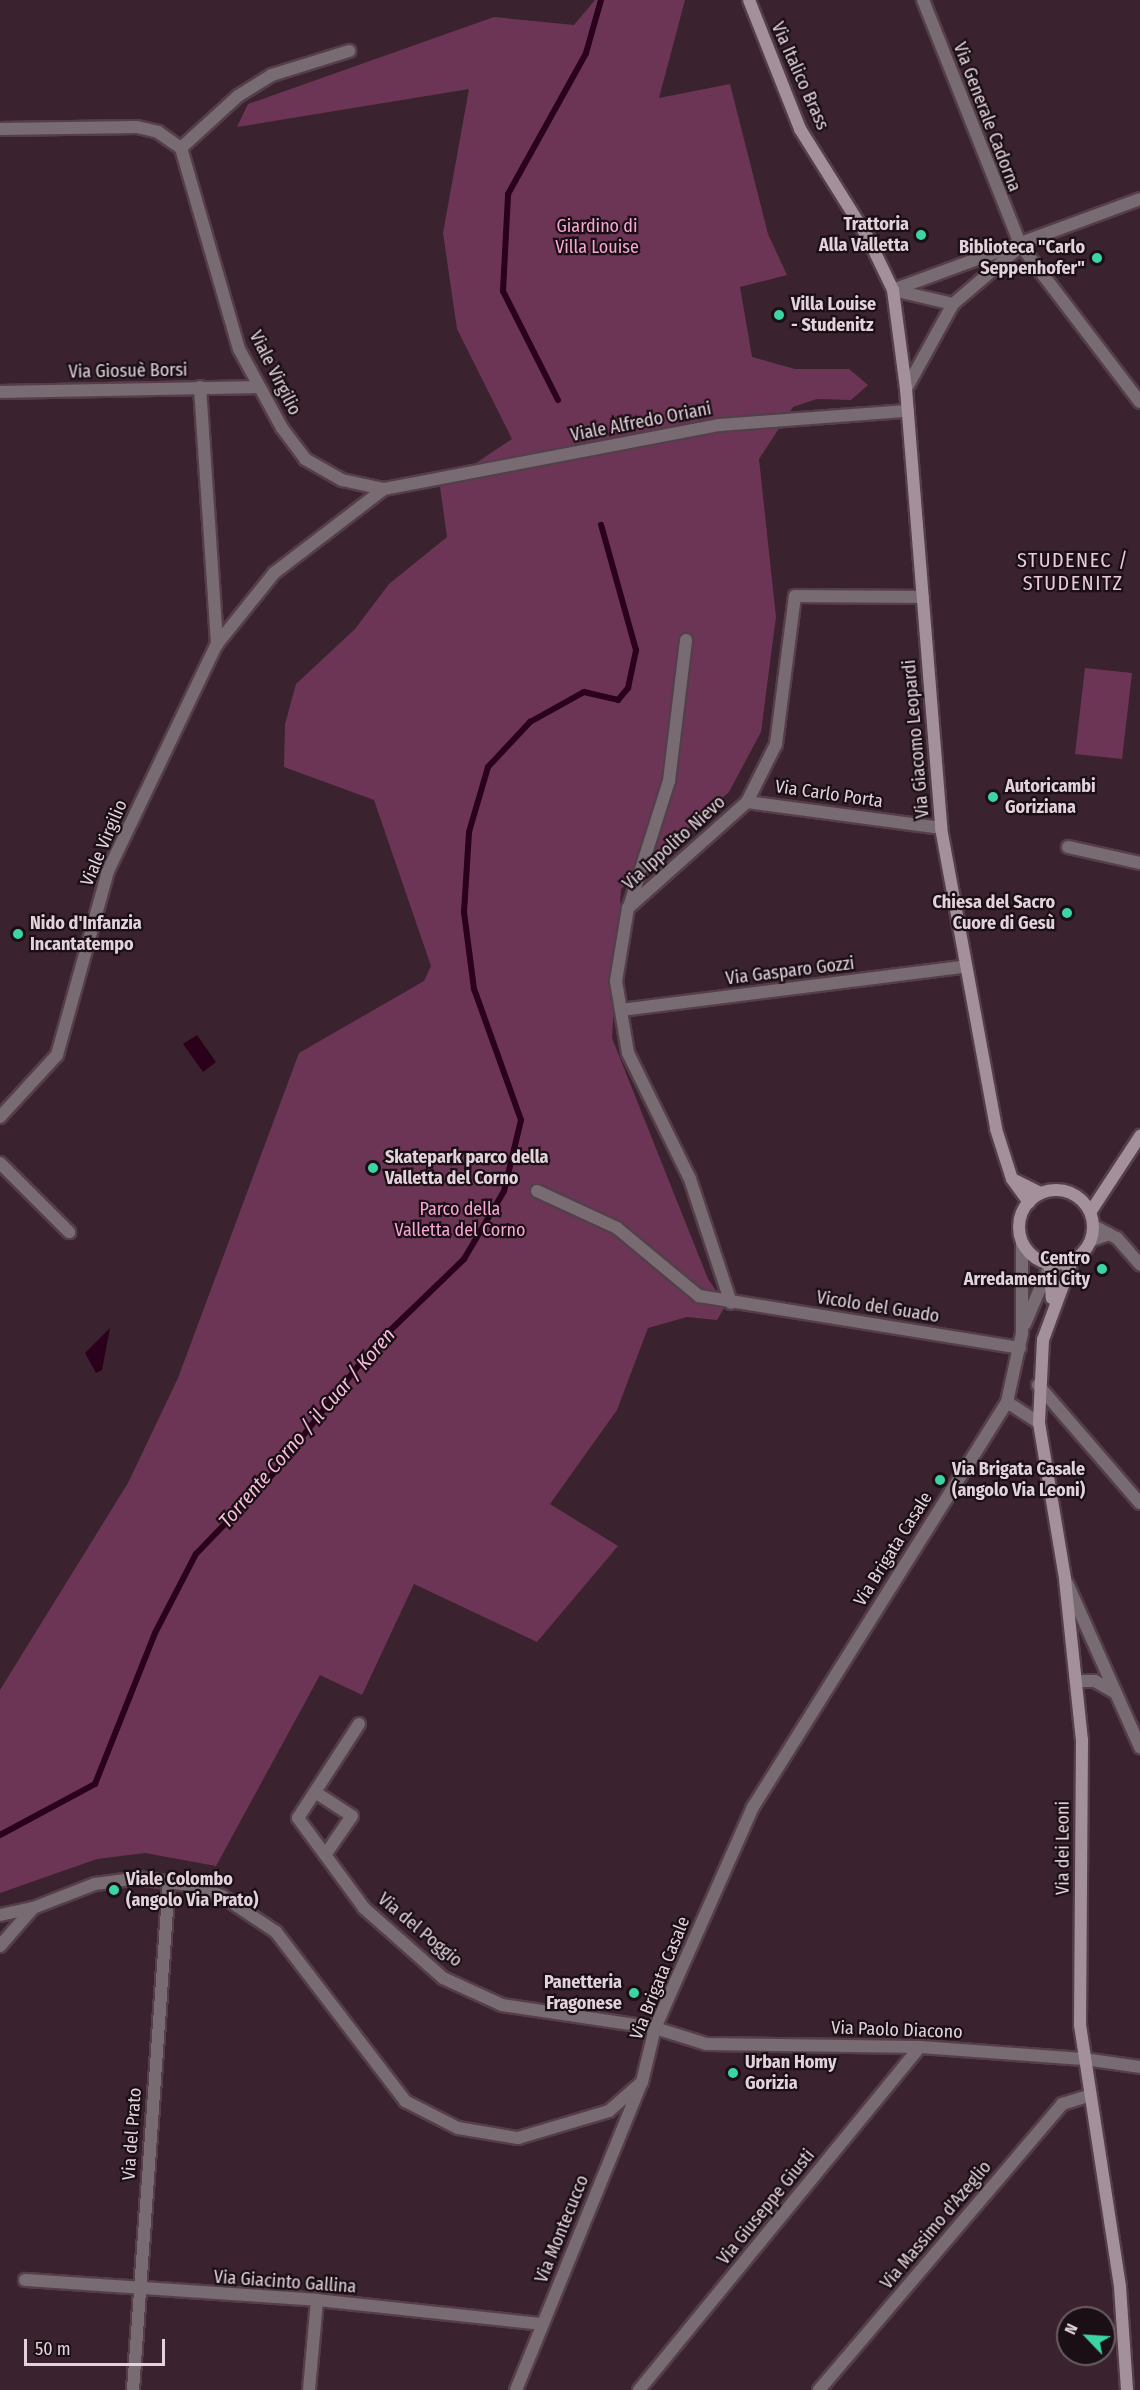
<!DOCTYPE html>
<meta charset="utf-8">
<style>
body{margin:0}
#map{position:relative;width:1140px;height:2390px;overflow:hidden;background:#3a222f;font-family:"Fira Sans Condensed",sans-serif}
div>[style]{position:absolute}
.green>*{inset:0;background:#6d3555}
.water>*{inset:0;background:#2a001b}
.stream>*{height:6px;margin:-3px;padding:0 3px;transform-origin:3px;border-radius:3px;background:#2a001b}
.roads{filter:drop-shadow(2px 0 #553e4b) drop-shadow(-2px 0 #553e4b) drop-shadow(0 2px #553e4b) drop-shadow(0 -2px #553e4b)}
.minor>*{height:12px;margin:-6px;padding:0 6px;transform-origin:6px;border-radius:6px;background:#786b72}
.tertiary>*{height:12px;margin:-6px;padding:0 6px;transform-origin:6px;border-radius:6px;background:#786b72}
.secondary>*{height:12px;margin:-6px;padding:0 6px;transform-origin:6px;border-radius:6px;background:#a4909a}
.secondary>.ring{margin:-6px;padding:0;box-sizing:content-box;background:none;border:12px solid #a4909a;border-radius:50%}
.dots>*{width:16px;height:16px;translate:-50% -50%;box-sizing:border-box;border:3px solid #1a0f15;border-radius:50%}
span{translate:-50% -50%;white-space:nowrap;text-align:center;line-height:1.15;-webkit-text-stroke:4.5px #1a0f15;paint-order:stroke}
.street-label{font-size:18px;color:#e3d2db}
.poi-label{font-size:18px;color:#e3d2db;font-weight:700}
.right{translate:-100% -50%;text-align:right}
.left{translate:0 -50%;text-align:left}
.park-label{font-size:18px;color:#f8a6d3}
.neighbourhood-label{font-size:20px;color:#e9c9da;letter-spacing:1.5px}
.water-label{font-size:20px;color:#f9bbdc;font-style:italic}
.north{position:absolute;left:1056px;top:2306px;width:60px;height:60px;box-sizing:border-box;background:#1a0f15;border:2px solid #6a5d64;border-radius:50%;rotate:295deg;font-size:16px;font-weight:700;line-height:24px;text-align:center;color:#e3d2db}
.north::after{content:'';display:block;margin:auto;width:21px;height:27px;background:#3dd4a3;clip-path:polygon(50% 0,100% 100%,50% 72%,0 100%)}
.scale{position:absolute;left:24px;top:2339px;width:141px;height:27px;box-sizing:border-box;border:3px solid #e3d2db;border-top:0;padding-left:8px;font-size:18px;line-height:21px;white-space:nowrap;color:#e3d2db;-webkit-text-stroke:4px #1a0f15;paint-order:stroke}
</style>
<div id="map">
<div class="green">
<i style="clip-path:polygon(595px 0,685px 0,659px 98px,730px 84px,768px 234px,787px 275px,740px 287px,752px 357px,795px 369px,849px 369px,868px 385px,851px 400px,817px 399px,793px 407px,759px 459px,776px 617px,761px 732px,729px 792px,621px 889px,612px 1038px,708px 1279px,726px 1305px,717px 1320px,687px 1317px,648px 1328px,617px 1410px,550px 1504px,618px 1546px,537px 1642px,414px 1584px,362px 1695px,320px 1675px,216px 1866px,145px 1853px,97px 1859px,0 1893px,0 1690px,128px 1483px,178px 1378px,299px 1053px,424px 981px,431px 966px,374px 800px,284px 767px,285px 724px,296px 684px,355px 629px,389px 584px,447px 537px,440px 487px,512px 439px,457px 329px,443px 233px,469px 89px,237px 127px,248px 104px,494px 17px,574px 25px)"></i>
<i style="clip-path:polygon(1085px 668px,1132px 673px,1122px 759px,1075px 754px)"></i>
</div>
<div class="water">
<i style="clip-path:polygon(197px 1035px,216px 1062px,203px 1072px,183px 1044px)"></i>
<i style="clip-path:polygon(110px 1328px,102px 1370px,96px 1373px,85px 1353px)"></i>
</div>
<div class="stream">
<i style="left:558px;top:400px;width:122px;rotate:-116.8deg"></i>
<i style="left:503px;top:291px;width:97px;rotate:-87deg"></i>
<i style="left:508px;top:194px;width:161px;rotate:-61deg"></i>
<i style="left:586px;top:53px;width:55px;rotate:-74.2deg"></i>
<i style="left:0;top:1835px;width:108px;rotate:-28.2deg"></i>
<i style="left:95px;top:1784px;width:162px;rotate:-68.3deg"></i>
<i style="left:155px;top:1633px;width:89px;rotate:-62.6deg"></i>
<i style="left:196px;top:1554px;width:110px;rotate:-46.1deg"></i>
<i style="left:272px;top:1475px;width:163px;rotate:-51.7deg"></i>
<i style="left:373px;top:1347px;width:127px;rotate:-44deg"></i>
<i style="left:464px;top:1259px;width:79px;rotate:-59.5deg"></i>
<i style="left:504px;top:1191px;width:73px;rotate:-76.5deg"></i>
<i style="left:521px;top:1120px;width:139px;rotate:-109.7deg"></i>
<i style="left:474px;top:989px;width:78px;rotate:-97.4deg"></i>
<i style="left:464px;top:912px;width:80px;rotate:-86.4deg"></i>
<i style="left:469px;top:832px;width:68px;rotate:-73.7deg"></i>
<i style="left:488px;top:767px;width:62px;rotate:-47deg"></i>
<i style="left:530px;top:722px;width:62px;rotate:-29.1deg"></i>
<i style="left:584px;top:692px;width:35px;rotate:13deg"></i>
<i style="left:618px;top:700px;width:16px;rotate:-50deg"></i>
<i style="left:628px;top:688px;width:39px;rotate:-78deg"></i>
<i style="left:636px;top:650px;width:130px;rotate:-105.6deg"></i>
</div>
<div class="roads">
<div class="minor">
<i style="left:0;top:129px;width:137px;rotate:-0.8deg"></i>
<i style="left:137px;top:127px;width:22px;rotate:13deg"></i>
<i style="left:158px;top:132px;width:28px;rotate:35deg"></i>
<i style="left:181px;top:148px;width:209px;rotate:73.9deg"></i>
<i style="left:239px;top:349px;width:90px;rotate:61.4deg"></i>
<i style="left:282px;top:428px;width:39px;rotate:53deg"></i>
<i style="left:305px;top:459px;width:43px;rotate:29.6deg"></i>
<i style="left:342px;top:480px;width:43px;rotate:12.1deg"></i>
<i style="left:384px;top:489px;width:341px;rotate:-10.8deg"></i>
<i style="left:719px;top:425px;width:189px;rotate:-4.3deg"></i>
<i style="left:181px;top:148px;width:77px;rotate:-42.4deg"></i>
<i style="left:238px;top:96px;width:40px;rotate:-32deg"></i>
<i style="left:272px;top:75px;width:81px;rotate:-17.3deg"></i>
<i style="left:1021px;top:246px;width:196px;rotate:52.7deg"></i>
<i style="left:200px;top:387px;width:258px;rotate:86.2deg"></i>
<i style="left:0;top:392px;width:258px;rotate:-1.1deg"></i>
<i style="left:747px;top:802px;width:196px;rotate:7.6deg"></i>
<i style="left:1068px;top:847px;width:74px;rotate:12.5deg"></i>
<i style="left:629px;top:907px;width:132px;rotate:-72.4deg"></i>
<i style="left:669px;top:781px;width:142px;rotate:-83.1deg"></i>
<i style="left:621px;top:1010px;width:345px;rotate:-7.2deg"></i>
<i style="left:0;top:1117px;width:84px;rotate:-47.4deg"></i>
<i style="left:57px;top:1055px;width:191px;rotate:-74.5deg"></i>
<i style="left:108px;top:871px;width:252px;rotate:-64.4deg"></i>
<i style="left:217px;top:644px;width:91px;rotate:-51.2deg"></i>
<i style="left:274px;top:573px;width:138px;rotate:-37.4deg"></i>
<i style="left:0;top:1163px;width:98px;rotate:45deg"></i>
<i style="left:537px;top:1191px;width:88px;rotate:24.8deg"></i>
<i style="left:617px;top:1228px;width:107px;rotate:39.7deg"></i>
<i style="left:699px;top:1296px;width:325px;rotate:9.2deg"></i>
<i style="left:1094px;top:1226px;width:26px;rotate:28deg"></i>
<i style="left:1117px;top:1238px;width:35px;rotate:49deg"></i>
<i style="left:1092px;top:1240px;width:18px;rotate:-19deg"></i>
<i style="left:731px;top:1303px;width:131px;rotate:-108.3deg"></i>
<i style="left:690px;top:1179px;width:140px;rotate:-116.2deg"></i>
<i style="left:628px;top:1053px;width:73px;rotate:-99.5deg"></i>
<i style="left:616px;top:981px;width:74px;rotate:-80.7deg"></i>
<i style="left:628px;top:908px;width:159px;rotate:-41.7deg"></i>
<i style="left:747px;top:802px;width:65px;rotate:-63.4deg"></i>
<i style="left:776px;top:744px;width:149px;rotate:-82.7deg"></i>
<i style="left:795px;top:596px;width:128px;rotate:0.4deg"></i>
<i style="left:1038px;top:1385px;width:156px;rotate:49.2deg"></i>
<i style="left:1076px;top:1681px;width:19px"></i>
<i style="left:1095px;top:1681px;width:24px;rotate:30deg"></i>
<i style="left:359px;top:1724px;width:112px;rotate:123deg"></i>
<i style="left:298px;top:1818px;width:112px;rotate:53.7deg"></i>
<i style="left:364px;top:1908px;width:106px;rotate:41.5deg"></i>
<i style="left:443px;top:1978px;width:65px;rotate:24.6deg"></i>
<i style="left:502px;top:2005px;width:155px;rotate:8.5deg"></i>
<i style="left:655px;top:2028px;width:53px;rotate:17.4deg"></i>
<i style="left:706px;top:2044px;width:214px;rotate:0.8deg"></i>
<i style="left:920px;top:2047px;width:164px;rotate:4.2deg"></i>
<i style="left:315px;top:1792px;width:44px;rotate:33deg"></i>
<i style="left:352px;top:1816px;width:47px;rotate:124.7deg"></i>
<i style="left:25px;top:2280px;width:293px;rotate:3.9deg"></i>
<i style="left:317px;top:2300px;width:226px;rotate:6.1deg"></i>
<i style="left:133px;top:2390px;width:510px;rotate:-85.95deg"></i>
<i style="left:309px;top:2390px;width:90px;rotate:-84.9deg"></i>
<i style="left:516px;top:2390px;width:333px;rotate:-67.8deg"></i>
<i style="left:639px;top:2390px;width:443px;rotate:-50.7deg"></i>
<i style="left:819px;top:2390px;width:375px;rotate:-49.6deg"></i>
<i style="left:1062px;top:2104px;width:28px;rotate:-17deg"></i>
</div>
<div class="tertiary">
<i style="left:923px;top:0;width:265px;rotate:68.3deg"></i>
<i style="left:893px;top:290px;width:263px;rotate:-20.2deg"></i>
<i style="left:893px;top:290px;width:62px;rotate:13.1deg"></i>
<i style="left:906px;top:389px;width:97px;rotate:-61.1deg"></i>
<i style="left:953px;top:304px;width:82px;rotate:-40.5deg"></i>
<i style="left:1025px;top:1324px;width:64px;rotate:-67deg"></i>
<i style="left:1007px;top:1402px;width:38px;rotate:33deg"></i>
<i style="left:1067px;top:1583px;width:180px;rotate:66deg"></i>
<i style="left:0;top:1915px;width:34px;rotate:-12deg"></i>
<i style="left:0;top:1946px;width:50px;rotate:-49deg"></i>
<i style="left:33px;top:1908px;width:66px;rotate:-21.2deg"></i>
<i style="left:95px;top:1884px;width:43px;rotate:-7.9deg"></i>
<i style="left:138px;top:1878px;width:59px;rotate:7.9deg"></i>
<i style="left:196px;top:1886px;width:28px;rotate:21deg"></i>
<i style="left:222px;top:1896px;width:65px;rotate:33.7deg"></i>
<i style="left:276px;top:1932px;width:213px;rotate:52.6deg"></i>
<i style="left:405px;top:2101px;width:59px;rotate:27deg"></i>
<i style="left:458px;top:2128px;width:61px;rotate:9.5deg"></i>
<i style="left:518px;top:2138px;width:95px;rotate:-16.5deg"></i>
<i style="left:609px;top:2111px;width:44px;rotate:-41.3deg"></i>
<i style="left:642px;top:2082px;width:56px;rotate:-76.5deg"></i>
<i style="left:655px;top:2028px;width:242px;rotate:-66.1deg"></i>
<i style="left:753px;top:1807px;width:478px;rotate:-57.9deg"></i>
<i style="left:1007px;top:1402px;width:71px;rotate:-77.7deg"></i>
<i style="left:1022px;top:1333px;width:90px;rotate:-90deg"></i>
<i style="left:1084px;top:2059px;width:57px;rotate:8.1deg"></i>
</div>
<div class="secondary">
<i style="left:749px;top:0;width:139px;rotate:68.4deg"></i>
<i style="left:800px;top:129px;width:128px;rotate:58deg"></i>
<i style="left:868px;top:238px;width:58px;rotate:64.3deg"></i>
<i style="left:893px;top:290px;width:100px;rotate:82.5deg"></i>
<i style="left:906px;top:389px;width:440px;rotate:85.4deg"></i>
<i style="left:941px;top:828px;width:306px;rotate:79.6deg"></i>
<i style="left:996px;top:1129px;width:52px;rotate:72.3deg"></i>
<i style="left:1012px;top:1179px;width:29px;rotate:54deg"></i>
<i style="left:1012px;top:1179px;width:32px;rotate:26deg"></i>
<i class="ring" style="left:1019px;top:1190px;width:62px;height:62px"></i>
<i style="left:1091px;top:1211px;width:90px;rotate:-56.8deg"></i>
<i style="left:1072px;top:1261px;width:84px;rotate:110.2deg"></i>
<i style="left:1043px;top:1340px;width:83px;rotate:92.8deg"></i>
<i style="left:1039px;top:1423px;width:158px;rotate:80.5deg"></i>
<i style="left:1065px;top:1579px;width:162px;rotate:84deg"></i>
<i style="left:1082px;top:1740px;width:285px;rotate:90.4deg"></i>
<i style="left:1080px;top:2025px;width:265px;rotate:81.3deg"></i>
<i style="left:1120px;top:2287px;width:103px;rotate:86.1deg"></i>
<i style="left:1050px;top:1265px;width:33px;rotate:87deg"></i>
</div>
</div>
<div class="dots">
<i style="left:921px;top:235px;background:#3dd4a3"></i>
<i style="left:1097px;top:258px;background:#3dd4a3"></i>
<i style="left:779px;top:315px;background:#3dd4a3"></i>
<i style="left:993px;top:797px;background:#3dd4a3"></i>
<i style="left:1067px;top:913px;background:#3dd4a3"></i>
<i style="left:18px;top:934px;background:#3dd4a3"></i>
<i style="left:373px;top:1168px;background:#3dd4a3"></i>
<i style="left:1102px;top:1269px;background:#3dd4a3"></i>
<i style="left:940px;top:1480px;background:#3dd4a3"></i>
<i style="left:114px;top:1890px;background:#3dd4a3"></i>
<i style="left:634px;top:1993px;background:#3dd4a3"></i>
<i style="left:733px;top:2073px;background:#3dd4a3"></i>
</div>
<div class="street-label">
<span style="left:800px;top:76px;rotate:66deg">Via Italico Brass</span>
<span style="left:987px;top:117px;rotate:69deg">Via Generale Cadorna</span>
<span style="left:128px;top:371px;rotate:-1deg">Via Giosuè Borsi</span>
<span style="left:275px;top:373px;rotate:63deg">Viale Virgilio</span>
<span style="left:641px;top:422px;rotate:-11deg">Viale Alfredo Oriani</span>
<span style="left:916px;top:739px;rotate:-95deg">Via Giacomo Leopardi</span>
<span style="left:829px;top:794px;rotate:8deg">Via Carlo Porta</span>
<span style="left:104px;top:843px;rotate:-67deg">Viale Virgilio</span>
<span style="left:674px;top:843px;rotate:-42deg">Via Ippolito Nievo</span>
<span style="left:790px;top:971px;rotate:-7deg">Via Gasparo Gozzi</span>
<span style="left:878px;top:1307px;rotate:9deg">Vicolo del Guado</span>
<span style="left:893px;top:1549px;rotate:-58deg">Via Brigata Casale</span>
<span style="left:1063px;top:1848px;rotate:-90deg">Via dei Leoni</span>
<span style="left:420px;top:1930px;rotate:40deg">Via del Poggio</span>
<span style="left:660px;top:1978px;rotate:-68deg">Via Brigata Casale</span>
<span style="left:897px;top:2030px;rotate:2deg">Via Paolo Diacono</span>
<span style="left:132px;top:2134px;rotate:-86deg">Via del Prato</span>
<span style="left:766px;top:2207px;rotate:-51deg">Via Giuseppe Giusti</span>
<span style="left:936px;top:2225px;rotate:-50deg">Via Massimo d'Azeglio</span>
<span style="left:562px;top:2229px;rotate:-68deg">Via Montecucco</span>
<span style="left:285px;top:2282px;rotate:4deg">Via Giacinto Gallina</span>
</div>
<div class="poi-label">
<span class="right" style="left:909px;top:235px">Trattoria<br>Alla Valletta</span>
<span class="right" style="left:1085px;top:258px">Biblioteca "Carlo<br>Seppenhofer"</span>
<span class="left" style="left:791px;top:315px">Villa Louise<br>- Studenitz</span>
<span class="left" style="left:1005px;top:797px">Autoricambi<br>Goriziana</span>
<span class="right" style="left:1055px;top:913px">Chiesa del Sacro<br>Cuore di Gesù</span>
<span class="left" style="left:30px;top:934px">Nido d'Infanzia<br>Incantatempo</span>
<span class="left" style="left:385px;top:1168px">Skatepark parco della<br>Valletta del Corno</span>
<span class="right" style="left:1090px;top:1269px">Centro<br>Arredamenti City</span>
<span class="left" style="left:952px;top:1480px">Via Brigata Casale<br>(angolo Via Leoni)</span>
<span class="left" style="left:126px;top:1890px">Viale Colombo<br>(angolo Via Prato)</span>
<span class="right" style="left:622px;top:1993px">Panetteria<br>Fragonese</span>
<span class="left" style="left:745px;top:2073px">Urban Homy<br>Gorizia</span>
</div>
<div class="park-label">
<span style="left:597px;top:237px">Giardino di<br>Villa Louise</span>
<span style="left:460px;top:1220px">Parco della<br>Valletta del Corno</span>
</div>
<div class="neighbourhood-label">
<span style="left:1073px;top:572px">STUDENEC /<br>STUDENITZ</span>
</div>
<div class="water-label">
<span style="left:307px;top:1428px;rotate:-49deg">Torrente Corno / il Cuar / Koren</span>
</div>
<div class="north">N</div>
<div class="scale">50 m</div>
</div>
